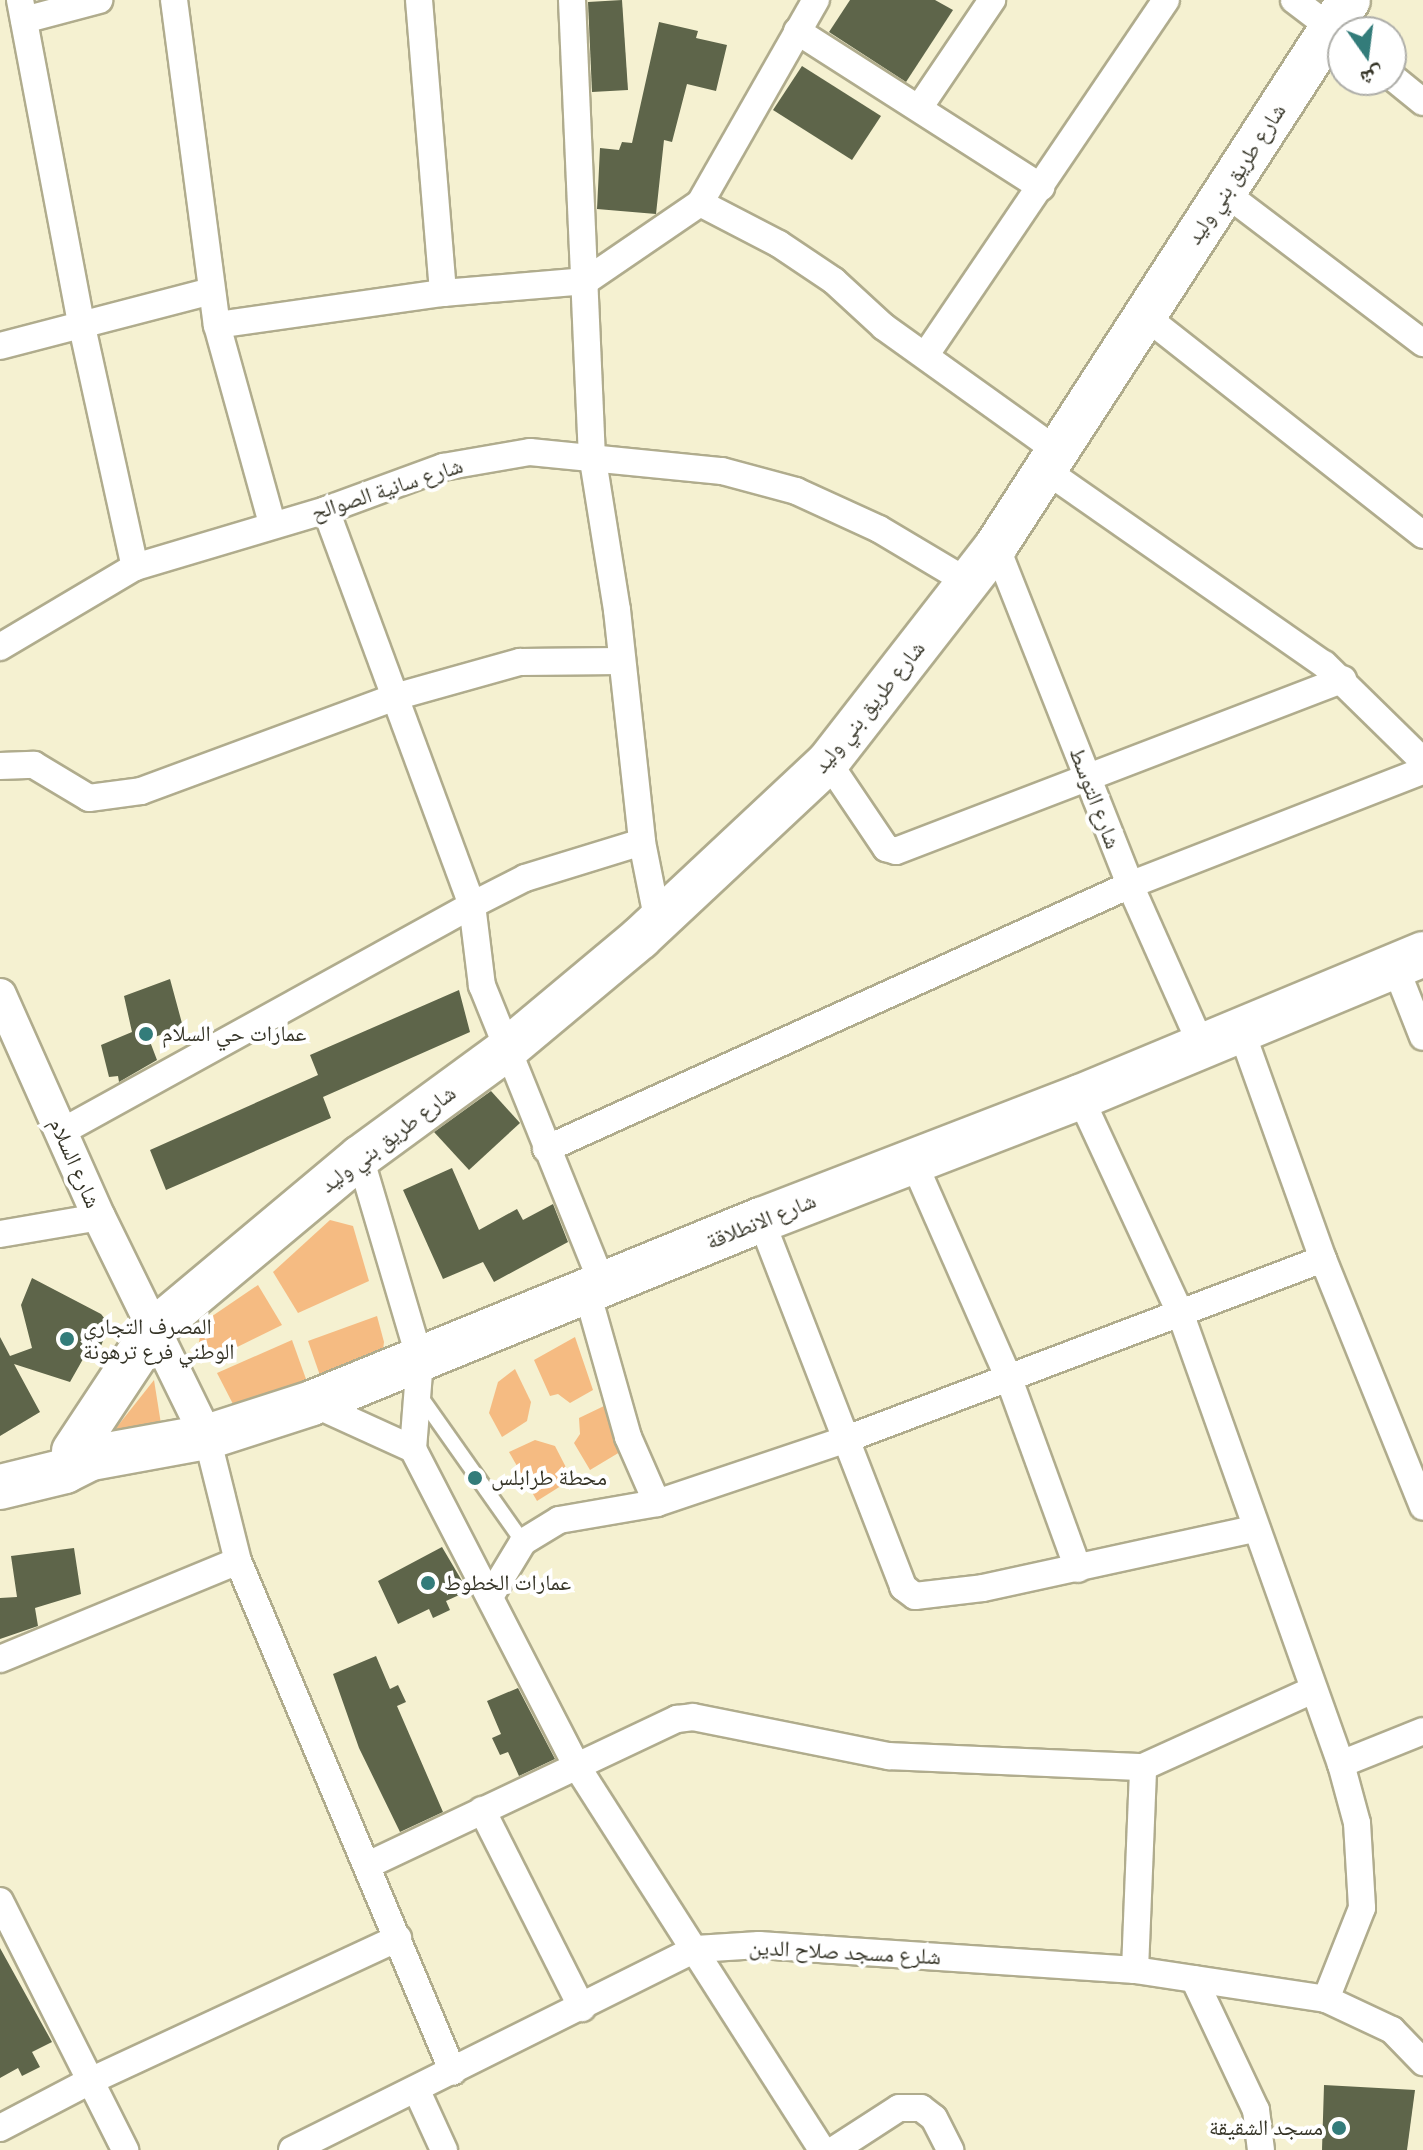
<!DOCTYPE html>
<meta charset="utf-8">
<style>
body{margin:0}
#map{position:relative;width:1423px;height:2150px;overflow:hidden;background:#f5f1d1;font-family:"Archivo Narrow","Noto Naskh Arabic",sans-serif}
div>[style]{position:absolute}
.green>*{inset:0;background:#f5bb82}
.building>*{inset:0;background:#5e654a}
.roads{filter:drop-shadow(2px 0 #b0ac8d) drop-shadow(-2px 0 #b0ac8d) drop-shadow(0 2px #b0ac8d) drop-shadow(0 -2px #b0ac8d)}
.service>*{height:14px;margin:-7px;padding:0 7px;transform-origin:7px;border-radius:7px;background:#fff}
.minor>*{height:26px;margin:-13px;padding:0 13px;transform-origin:13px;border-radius:13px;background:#fff}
.tertiary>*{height:32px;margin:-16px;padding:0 16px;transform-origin:16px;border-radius:16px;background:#fff}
.primary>*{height:42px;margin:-21px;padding:0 21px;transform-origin:21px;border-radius:21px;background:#fff}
.trunk>*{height:44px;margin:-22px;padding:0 22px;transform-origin:22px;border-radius:22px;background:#fff}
.dots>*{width:22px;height:22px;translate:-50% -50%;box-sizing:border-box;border:4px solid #fff;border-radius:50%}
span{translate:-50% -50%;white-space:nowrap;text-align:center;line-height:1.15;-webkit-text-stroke:8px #fff;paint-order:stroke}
.street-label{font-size:22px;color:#353427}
.poi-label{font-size:22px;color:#353427}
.left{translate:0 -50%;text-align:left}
.right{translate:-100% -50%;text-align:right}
.north{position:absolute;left:1327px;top:16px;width:80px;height:80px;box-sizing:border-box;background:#fff;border:2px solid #aeaea9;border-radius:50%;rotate:166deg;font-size:22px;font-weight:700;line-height:32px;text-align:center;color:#353427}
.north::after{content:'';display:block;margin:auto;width:28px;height:36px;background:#337c7a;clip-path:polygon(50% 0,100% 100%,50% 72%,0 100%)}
</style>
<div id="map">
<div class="green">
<i style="clip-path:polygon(330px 1220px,353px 1226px,369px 1281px,298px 1313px,273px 1272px)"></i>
<i style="clip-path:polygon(258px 1285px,282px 1325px,211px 1360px,199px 1342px,202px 1323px)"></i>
<i style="clip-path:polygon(377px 1316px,384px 1342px,381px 1365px,324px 1387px,308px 1341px)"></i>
<i style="clip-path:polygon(575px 1337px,593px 1390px,570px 1403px,558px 1394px,550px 1396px,534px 1360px)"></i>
<i style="clip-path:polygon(292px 1340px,311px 1393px,234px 1406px,217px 1373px)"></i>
<i style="clip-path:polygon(515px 1369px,531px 1402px,527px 1421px,502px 1437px,489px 1413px,498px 1382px)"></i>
<i style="clip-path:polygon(154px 1380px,161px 1424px,105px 1442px)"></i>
<i style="clip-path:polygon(604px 1406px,620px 1452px,590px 1470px,574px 1443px,580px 1434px,579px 1418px)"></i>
<i style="clip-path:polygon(535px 1440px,555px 1446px,572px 1479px,537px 1501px,509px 1452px)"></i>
</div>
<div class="building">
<i style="clip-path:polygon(622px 0,628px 90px,592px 92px,588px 2px)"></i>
<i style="clip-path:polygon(850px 0,935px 0,953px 10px,906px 82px,829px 32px)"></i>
<i style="clip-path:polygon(659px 22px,698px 31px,696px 38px,727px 45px,716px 91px,687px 84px,672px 142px,664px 140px,656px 214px,597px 209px,600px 148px,619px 150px,622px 142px,632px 143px)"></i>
<i style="clip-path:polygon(802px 66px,881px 116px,852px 160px,773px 110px)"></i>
<i style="clip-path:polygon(170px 979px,183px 1027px,149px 1039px,157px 1060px,119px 1082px,118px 1076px,109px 1077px,101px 1045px,132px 1032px,124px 996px)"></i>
<i style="clip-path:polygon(459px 990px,470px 1032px,323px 1097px,331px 1118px,166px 1190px,150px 1150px,318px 1075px,310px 1055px)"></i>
<i style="clip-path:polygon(491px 1091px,520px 1123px,469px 1170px,434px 1132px)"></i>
<i style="clip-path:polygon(452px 1168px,479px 1230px,517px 1209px,523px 1220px,553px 1204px,568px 1242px,494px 1282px,483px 1262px,443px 1279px,403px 1190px)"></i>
<i style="clip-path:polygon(32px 1278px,101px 1314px,109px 1324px,100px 1349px,87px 1352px,70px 1382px,14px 1364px,40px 1412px,0 1436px,0 1337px,10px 1356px,32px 1348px,21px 1305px)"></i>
<i style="clip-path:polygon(442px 1547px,468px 1591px,446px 1601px,450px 1610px,433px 1618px,429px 1609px,398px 1624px,378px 1581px)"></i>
<i style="clip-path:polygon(74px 1548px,81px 1594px,35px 1608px,38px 1626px,0 1639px,0 1598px,17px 1597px,11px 1556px)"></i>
<i style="clip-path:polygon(376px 1656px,390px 1689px,398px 1685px,406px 1702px,397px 1706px,443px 1812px,400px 1832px,359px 1748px,333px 1674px)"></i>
<i style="clip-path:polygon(518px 1688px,555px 1759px,519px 1776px,508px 1752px,500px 1755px,492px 1738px,501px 1734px,487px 1701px)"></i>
<i style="clip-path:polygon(0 1948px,52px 2042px,32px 2052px,40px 2067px,22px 2076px,18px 2068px,0 2078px)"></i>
<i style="clip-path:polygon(1324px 2085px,1415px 2090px,1407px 2150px,1322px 2150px)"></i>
</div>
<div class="roads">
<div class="service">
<i style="left:420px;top:1396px;width:179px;rotate:54.8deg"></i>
</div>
<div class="minor">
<i style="left:20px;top:0;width:328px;rotate:79.3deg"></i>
<i style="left:81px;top:322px;width:251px;rotate:77.6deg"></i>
<i style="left:174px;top:0;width:328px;rotate:82.5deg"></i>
<i style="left:217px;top:325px;width:205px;rotate:74.5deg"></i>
<i style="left:419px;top:0;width:294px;rotate:85.3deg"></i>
<i style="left:572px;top:0;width:454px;rotate:87.5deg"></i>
<i style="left:592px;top:454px;width:158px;rotate:80.9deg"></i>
<i style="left:617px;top:610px;width:233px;rotate:83.8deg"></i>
<i style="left:1294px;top:0;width:58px;rotate:37.3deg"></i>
<i style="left:24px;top:20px;width:78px;rotate:-14.9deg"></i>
<i style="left:797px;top:31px;width:290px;rotate:32.6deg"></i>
<i style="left:1391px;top:76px;width:41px;rotate:39.1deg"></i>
<i style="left:921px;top:105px;width:127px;rotate:-55.9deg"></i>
<i style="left:1224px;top:192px;width:250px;rotate:37.2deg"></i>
<i style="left:700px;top:203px;width:89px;rotate:27.4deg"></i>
<i style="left:779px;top:244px;width:66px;rotate:33.9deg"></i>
<i style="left:834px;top:281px;width:68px;rotate:42.6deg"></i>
<i style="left:884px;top:327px;width:211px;rotate:35.6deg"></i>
<i style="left:1145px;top:316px;width:354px;rotate:38.2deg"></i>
<i style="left:217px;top:325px;width:228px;rotate:-8.1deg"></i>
<i style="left:443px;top:293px;width:144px;rotate:-4.8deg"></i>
<i style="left:586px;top:281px;width:138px;rotate:-34.4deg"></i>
<i style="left:700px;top:203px;width:234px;rotate:-60.3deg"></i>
<i style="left:0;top:346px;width:218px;rotate:-14.6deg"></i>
<i style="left:927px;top:353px;width:426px;rotate:-55.9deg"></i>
<i style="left:1044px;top:469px;width:341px;rotate:34.9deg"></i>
<i style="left:1324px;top:664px;width:139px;rotate:44.4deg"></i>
<i style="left:996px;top:546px;width:365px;rotate:68.4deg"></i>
<i style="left:1130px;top:885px;width:177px;rotate:66deg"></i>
<i style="left:0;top:647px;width:157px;rotate:-30.7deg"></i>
<i style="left:135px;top:567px;width:199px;rotate:-16.6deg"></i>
<i style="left:326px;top:510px;width:125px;rotate:-20.2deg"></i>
<i style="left:443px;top:467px;width:88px;rotate:-9.8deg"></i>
<i style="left:530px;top:452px;width:193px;rotate:5.7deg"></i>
<i style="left:722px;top:471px;width:77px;rotate:15.1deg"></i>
<i style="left:796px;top:491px;width:91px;rotate:24.6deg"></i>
<i style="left:879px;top:529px;width:104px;rotate:30.8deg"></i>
<i style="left:828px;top:762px;width:104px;rotate:56deg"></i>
<i style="left:886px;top:848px;width:10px;rotate:17deg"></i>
<i style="left:896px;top:851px;width:479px;rotate:-21deg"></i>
<i style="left:0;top:766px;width:34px;rotate:-2deg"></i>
<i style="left:34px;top:765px;width:64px;rotate:31deg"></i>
<i style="left:89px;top:798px;width:52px;rotate:-7.7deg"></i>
<i style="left:141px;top:791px;width:274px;rotate:-20.3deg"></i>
<i style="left:398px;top:696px;width:127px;rotate:-15.6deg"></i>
<i style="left:520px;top:662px;width:100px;rotate:-0.6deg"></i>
<i style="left:1395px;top:966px;width:76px;rotate:68.5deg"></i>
<i style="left:1241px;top:1030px;width:243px;rotate:70.3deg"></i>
<i style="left:1323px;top:1259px;width:267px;rotate:68deg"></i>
<i style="left:1080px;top:1097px;width:240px;rotate:65.1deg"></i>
<i style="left:1181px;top:1315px;width:477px;rotate:70.4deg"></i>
<i style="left:1341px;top:1764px;width:61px;rotate:74.8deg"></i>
<i style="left:1357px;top:1823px;width:85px;rotate:86.6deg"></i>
<i style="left:1362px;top:1908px;width:98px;rotate:111.6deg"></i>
<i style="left:61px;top:1132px;width:470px;rotate:-28.9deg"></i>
<i style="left:472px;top:905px;width:421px;rotate:-110.3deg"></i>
<i style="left:546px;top:1149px;width:641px;rotate:-24.33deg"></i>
<i style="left:1130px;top:885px;width:314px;rotate:-21.3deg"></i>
<i style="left:360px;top:1157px;width:212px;rotate:73.5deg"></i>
<i style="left:420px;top:1360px;width:89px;rotate:94.5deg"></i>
<i style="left:413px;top:1449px;width:356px;rotate:62.7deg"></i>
<i style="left:576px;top:1765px;width:457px;rotate:57.4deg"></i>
<i style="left:913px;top:1161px;width:238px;rotate:66.2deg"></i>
<i style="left:1009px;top:1379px;width:202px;rotate:70deg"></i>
<i style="left:761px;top:1220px;width:394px;rotate:68.8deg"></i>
<i style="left:903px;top:1587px;width:15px;rotate:37deg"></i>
<i style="left:915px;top:1596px;width:68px;rotate:-6.7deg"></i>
<i style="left:983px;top:1588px;width:277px;rotate:-12.3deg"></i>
<i style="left:0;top:1234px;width:100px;rotate:-9.7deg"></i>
<i style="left:603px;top:1285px;width:323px;rotate:-112deg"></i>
<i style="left:482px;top:986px;width:82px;rotate:-97deg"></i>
<i style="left:472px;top:905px;width:59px;rotate:-27deg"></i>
<i style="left:525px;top:878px;width:122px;rotate:-17.1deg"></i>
<i style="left:642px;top:842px;width:82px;rotate:78.7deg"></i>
<i style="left:587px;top:1292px;width:151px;rotate:74.2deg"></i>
<i style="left:628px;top:1437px;width:72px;rotate:66.3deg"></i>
<i style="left:657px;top:1503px;width:197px;rotate:-18.6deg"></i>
<i style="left:844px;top:1440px;width:512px;rotate:-20.7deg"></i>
<i style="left:312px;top:1403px;width:111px;rotate:24.5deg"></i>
<i style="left:207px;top:1437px;width:128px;rotate:76deg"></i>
<i style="left:238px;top:1561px;width:554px;rotate:67.18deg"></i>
<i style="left:491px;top:1595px;width:62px;rotate:-58.9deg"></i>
<i style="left:523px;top:1542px;width:42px;rotate:-31.4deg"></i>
<i style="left:559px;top:1520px;width:99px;rotate:-9.8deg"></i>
<i style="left:0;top:1659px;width:257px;rotate:-22.4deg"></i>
<i style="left:1341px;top:1764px;width:88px;rotate:-21.9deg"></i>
<i style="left:482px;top:1810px;width:222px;rotate:63.2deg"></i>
<i style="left:368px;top:1865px;width:342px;rotate:-25.3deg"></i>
<i style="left:677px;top:1719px;width:16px;rotate:-7deg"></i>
<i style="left:693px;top:1717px;width:200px;rotate:11.3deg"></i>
<i style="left:889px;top:1756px;width:254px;rotate:2.5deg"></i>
<i style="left:1143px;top:1767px;width:187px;rotate:-24.4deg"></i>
<i style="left:0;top:1901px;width:279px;rotate:63.3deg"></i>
<i style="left:1135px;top:1970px;width:203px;rotate:-87.7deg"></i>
<i style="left:1194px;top:1979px;width:145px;rotate:64.7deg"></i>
<i style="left:1256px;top:2110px;width:40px;rotate:82.9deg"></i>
<i style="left:417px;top:2091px;width:65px;rotate:65.4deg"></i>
<i style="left:0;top:2128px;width:99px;rotate:-27.6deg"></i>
<i style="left:88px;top:2082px;width:342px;rotate:-24.9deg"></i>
<i style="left:292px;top:2150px;width:451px;rotate:-26.5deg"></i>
<i style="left:696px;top:1949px;width:63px;rotate:-3.6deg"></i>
<i style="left:759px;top:1945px;width:377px;rotate:3.8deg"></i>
<i style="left:1135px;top:1970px;width:193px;rotate:8.6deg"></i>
<i style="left:1326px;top:1999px;width:73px;rotate:25.2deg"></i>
<i style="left:1392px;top:2030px;width:45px;rotate:45.9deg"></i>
<i style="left:834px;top:2150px;width:77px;rotate:-32.9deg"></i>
<i style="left:899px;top:2108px;width:22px"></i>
<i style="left:921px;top:2108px;width:16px;rotate:38deg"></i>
<i style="left:934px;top:2118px;width:36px;rotate:63deg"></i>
</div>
<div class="tertiary">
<i style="left:0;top:995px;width:243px;rotate:66deg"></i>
<i style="left:99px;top:1217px;width:245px;rotate:63.9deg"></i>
</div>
<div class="primary">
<i style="left:73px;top:1451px;width:145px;rotate:-56.5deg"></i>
<i style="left:153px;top:1330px;width:270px;rotate:-39.9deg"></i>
<i style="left:360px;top:1157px;width:180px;rotate:-36.2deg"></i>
<i style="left:505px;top:1051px;width:176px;rotate:-39.9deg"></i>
<i style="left:640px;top:938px;width:258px;rotate:-43.1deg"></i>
<i style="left:828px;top:762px;width:274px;rotate:-52.1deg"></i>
<i style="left:996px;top:546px;width:650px;rotate:-57.12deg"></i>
</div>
<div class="trunk">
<i style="left:0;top:1487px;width:67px;rotate:-13.8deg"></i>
<i style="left:65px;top:1471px;width:29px;rotate:-27deg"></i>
<i style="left:91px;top:1458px;width:118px;rotate:-10.3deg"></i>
<i style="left:207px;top:1437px;width:110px;rotate:-17.9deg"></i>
<i style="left:312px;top:1403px;width:485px;rotate:-22.2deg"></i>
<i style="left:761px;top:1220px;width:342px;rotate:-21.1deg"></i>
<i style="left:1080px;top:1097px;width:372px;rotate:-22.6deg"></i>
</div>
</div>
<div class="dots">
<i style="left:146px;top:1034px;background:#337c7a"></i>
<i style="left:67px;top:1339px;background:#337c7a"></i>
<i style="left:475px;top:1478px;background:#337c7a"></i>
<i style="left:428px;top:1583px;background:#337c7a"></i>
<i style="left:1339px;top:2128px;background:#337c7a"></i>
</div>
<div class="street-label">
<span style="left:1236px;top:174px;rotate:-57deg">شارع طريق بني وليد</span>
<span style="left:387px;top:489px;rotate:-18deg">شارع سانية الصوالح</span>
<span style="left:869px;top:707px;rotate:-51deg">شارع طريق بني وليد</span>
<span style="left:1095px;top:798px;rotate:69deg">شارع التوسط</span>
<span style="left:388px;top:1139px;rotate:-37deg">شارع طريق بني وليد</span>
<span style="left:75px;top:1163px;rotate:66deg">شارع السلام</span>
<span style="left:761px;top:1221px;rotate:-22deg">شارع الانطلاقة</span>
<span style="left:845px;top:1952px;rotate:3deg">شلرع مسجد صلاح الدين</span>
</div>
<div class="poi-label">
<span class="left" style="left:162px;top:1034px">عمارات حي السلام</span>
<span class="left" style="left:83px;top:1339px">المصرف التجاري<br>الوطني فرع ترهونة</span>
<span class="left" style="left:491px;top:1478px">محطة طرابلس</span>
<span class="left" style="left:444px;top:1583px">عمارات الخطوط</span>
<span class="right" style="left:1323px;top:2128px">مسجد الشقيقة</span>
</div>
<div class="north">ش</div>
</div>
